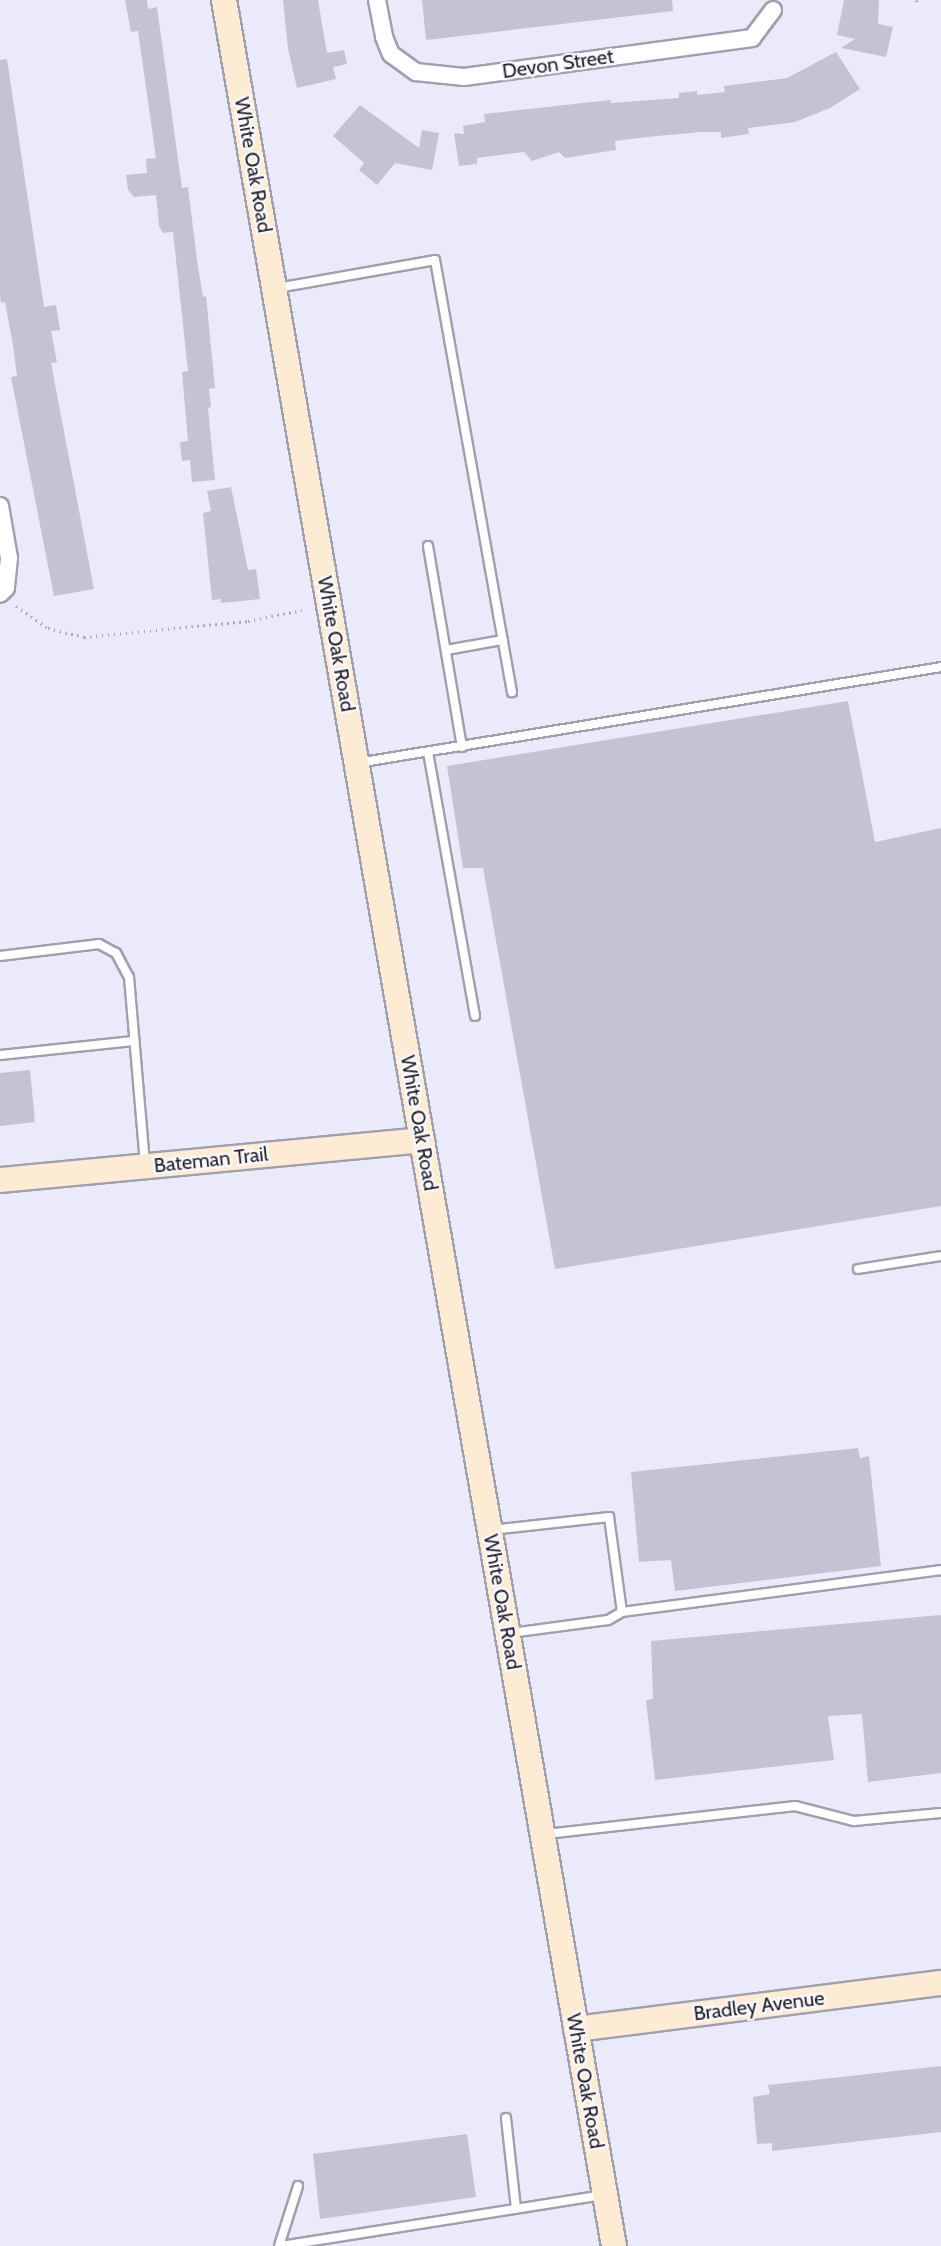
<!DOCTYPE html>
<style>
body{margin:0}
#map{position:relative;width:941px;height:2246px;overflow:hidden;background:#ebeafa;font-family:Cabin,sans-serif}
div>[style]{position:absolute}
.building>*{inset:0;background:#c4c3d3}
.path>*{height:3px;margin-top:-1.5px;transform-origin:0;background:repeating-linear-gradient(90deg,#a9a8b5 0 1.5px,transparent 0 6px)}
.roads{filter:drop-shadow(2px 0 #a09faf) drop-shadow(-2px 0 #a09faf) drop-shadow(0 2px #a09faf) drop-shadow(0 -2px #a09faf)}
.lane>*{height:8px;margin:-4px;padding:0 4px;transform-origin:4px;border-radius:4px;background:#fff}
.street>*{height:16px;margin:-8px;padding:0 8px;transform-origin:8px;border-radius:8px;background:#fff}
.secondary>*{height:24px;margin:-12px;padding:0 12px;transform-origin:12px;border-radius:12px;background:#fdecd3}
span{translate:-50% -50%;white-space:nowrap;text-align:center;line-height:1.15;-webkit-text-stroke:4.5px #f9f8ff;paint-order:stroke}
.street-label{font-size:20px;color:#1f1e24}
</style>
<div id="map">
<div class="building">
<i style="clip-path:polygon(125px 0,147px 0,148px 9px,157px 7px,182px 188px,188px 187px,197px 260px,203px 297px,206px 296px,215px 388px,209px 389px,211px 407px,208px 408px,215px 480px,192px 482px,190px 460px,182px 461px,180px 442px,188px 441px,182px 372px,188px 371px,173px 232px,163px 233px,159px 226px,156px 195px,134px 197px,128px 190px,126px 175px,147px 173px,146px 159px,156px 158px,138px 31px,131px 32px)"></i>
<i style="clip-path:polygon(283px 0,318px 0,327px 53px,344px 50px,347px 64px,333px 67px,336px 79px,297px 88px,288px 49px)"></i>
<i style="clip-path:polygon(422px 0,672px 0,673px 11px,426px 40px)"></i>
<i style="clip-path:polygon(844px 0,879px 0,878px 24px,893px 27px,886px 57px,841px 48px,855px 39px,837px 35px)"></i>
<i style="clip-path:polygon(836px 52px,860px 89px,830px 108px,795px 122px,748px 128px,749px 134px,721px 138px,721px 132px,701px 132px,647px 137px,615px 141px,616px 150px,572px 157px,565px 158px,559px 152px,532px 161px,524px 152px,477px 158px,477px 164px,459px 166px,454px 133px,464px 134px,463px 126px,485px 122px,484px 114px,611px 100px,611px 103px,679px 98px,679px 93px,697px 91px,697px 95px,725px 92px,724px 86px,787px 78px)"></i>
<i style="clip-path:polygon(7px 59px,44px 307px,56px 305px,60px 330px,51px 331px,57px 362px,51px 363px,94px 589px,54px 596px,11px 377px,17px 376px,13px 345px,5px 302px,1px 303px,0 295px,0 60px)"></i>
<i style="clip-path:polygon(360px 105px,419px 148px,422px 130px,439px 133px,432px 170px,395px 163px,377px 185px,359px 170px,364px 163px,333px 136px)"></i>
<i style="clip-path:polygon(231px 487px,248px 570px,256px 569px,260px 599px,221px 603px,221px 599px,212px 600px,203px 513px,211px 511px,207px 491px)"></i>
<i style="clip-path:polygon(848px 701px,875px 842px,941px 828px,941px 1206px,555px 1269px,483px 868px,463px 868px,447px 766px)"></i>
<i style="clip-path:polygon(30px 1070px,35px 1122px,0 1126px,0 1073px)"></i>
<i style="clip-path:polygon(858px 1448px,860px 1458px,869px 1456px,881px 1566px,675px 1591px,671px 1560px,639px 1562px,631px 1472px)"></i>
<i style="clip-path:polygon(941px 1615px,941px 1773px,868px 1782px,862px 1714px,828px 1716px,834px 1760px,655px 1780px,646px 1700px,653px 1699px,651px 1641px)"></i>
<i style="clip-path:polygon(941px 2066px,941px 2132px,772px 2151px,772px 2143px,757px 2144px,753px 2097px,770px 2094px,768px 2085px)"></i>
<i style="clip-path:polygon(467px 2134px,476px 2197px,320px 2219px,313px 2154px)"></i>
</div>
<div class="path">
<i style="left:916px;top:0;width:5px;rotate:68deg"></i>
<i style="left:16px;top:606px;width:39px;rotate:35deg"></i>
<i style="left:48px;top:628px;width:37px;rotate:14deg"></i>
<i style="left:84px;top:637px;width:165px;rotate:-5.6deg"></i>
<i style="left:248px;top:621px;width:55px;rotate:-11.5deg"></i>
</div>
<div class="roads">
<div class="lane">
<i style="left:277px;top:288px;width:160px;rotate:-10deg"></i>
<i style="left:435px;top:260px;width:439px;rotate:79.9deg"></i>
<i style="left:428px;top:546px;width:204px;rotate:80.4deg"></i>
<i style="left:446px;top:650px;width:58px;rotate:-10deg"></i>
<i style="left:428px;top:752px;width:268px;rotate:79.9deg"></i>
<i style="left:357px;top:763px;width:592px;rotate:-9.33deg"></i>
<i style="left:0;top:956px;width:100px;rotate:-6.9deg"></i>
<i style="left:99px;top:944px;width:19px;rotate:28deg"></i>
<i style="left:116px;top:953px;width:27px;rotate:62deg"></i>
<i style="left:129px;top:977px;width:187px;rotate:85.1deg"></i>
<i style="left:0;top:1055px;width:135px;rotate:-6deg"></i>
<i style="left:858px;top:1269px;width:84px;rotate:-8.9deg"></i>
<i style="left:491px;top:1530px;width:119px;rotate:-6.3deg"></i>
<i style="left:609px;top:1517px;width:96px;rotate:82.2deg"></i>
<i style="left:622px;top:1612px;width:16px;rotate:150deg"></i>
<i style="left:608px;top:1620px;width:99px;rotate:172.4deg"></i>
<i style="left:622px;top:1612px;width:322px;rotate:-7.5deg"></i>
<i style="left:546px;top:1834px;width:251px;rotate:-6.4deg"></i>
<i style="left:795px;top:1806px;width:61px;rotate:14.3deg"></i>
<i style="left:854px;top:1821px;width:87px;rotate:-5.3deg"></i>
<i style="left:506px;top:2118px;width:91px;rotate:83.7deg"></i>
<i style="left:279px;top:2246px;width:63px;rotate:-72.4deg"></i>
<i style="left:281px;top:2246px;width:327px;rotate:-9deg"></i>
</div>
<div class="street">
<i style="left:377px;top:0;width:38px;rotate:79deg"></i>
<i style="left:384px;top:37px;width:18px;rotate:68deg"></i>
<i style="left:391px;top:54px;width:31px;rotate:36deg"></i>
<i style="left:416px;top:72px;width:48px;rotate:5.9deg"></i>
<i style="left:464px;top:77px;width:291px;rotate:-7.7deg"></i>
<i style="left:752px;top:38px;width:35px;rotate:-53deg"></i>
<i style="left:0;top:506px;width:53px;rotate:80.2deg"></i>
<i style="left:9px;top:558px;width:30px;rotate:96deg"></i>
<i style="left:6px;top:588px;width:8px;rotate:135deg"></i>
</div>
<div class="secondary">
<i style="left:224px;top:0;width:2280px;rotate:80.15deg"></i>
<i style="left:0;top:1180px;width:424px;rotate:-5.4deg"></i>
<i style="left:576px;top:2029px;width:368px;rotate:-7.2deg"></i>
</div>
</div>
<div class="street-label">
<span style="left:558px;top:64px;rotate:-8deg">Devon Street</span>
<span style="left:253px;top:165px;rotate:80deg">White Oak Road</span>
<span style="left:336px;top:644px;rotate:80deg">White Oak Road</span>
<span style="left:419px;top:1123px;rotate:80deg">White Oak Road</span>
<span style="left:211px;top:1160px;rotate:-6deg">Bateman Trail</span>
<span style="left:502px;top:1602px;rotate:80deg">White Oak Road</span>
<span style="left:759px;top:2006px;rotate:-7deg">Bradley Avenue</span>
<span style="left:585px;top:2081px;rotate:80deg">White Oak Road</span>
</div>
</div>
